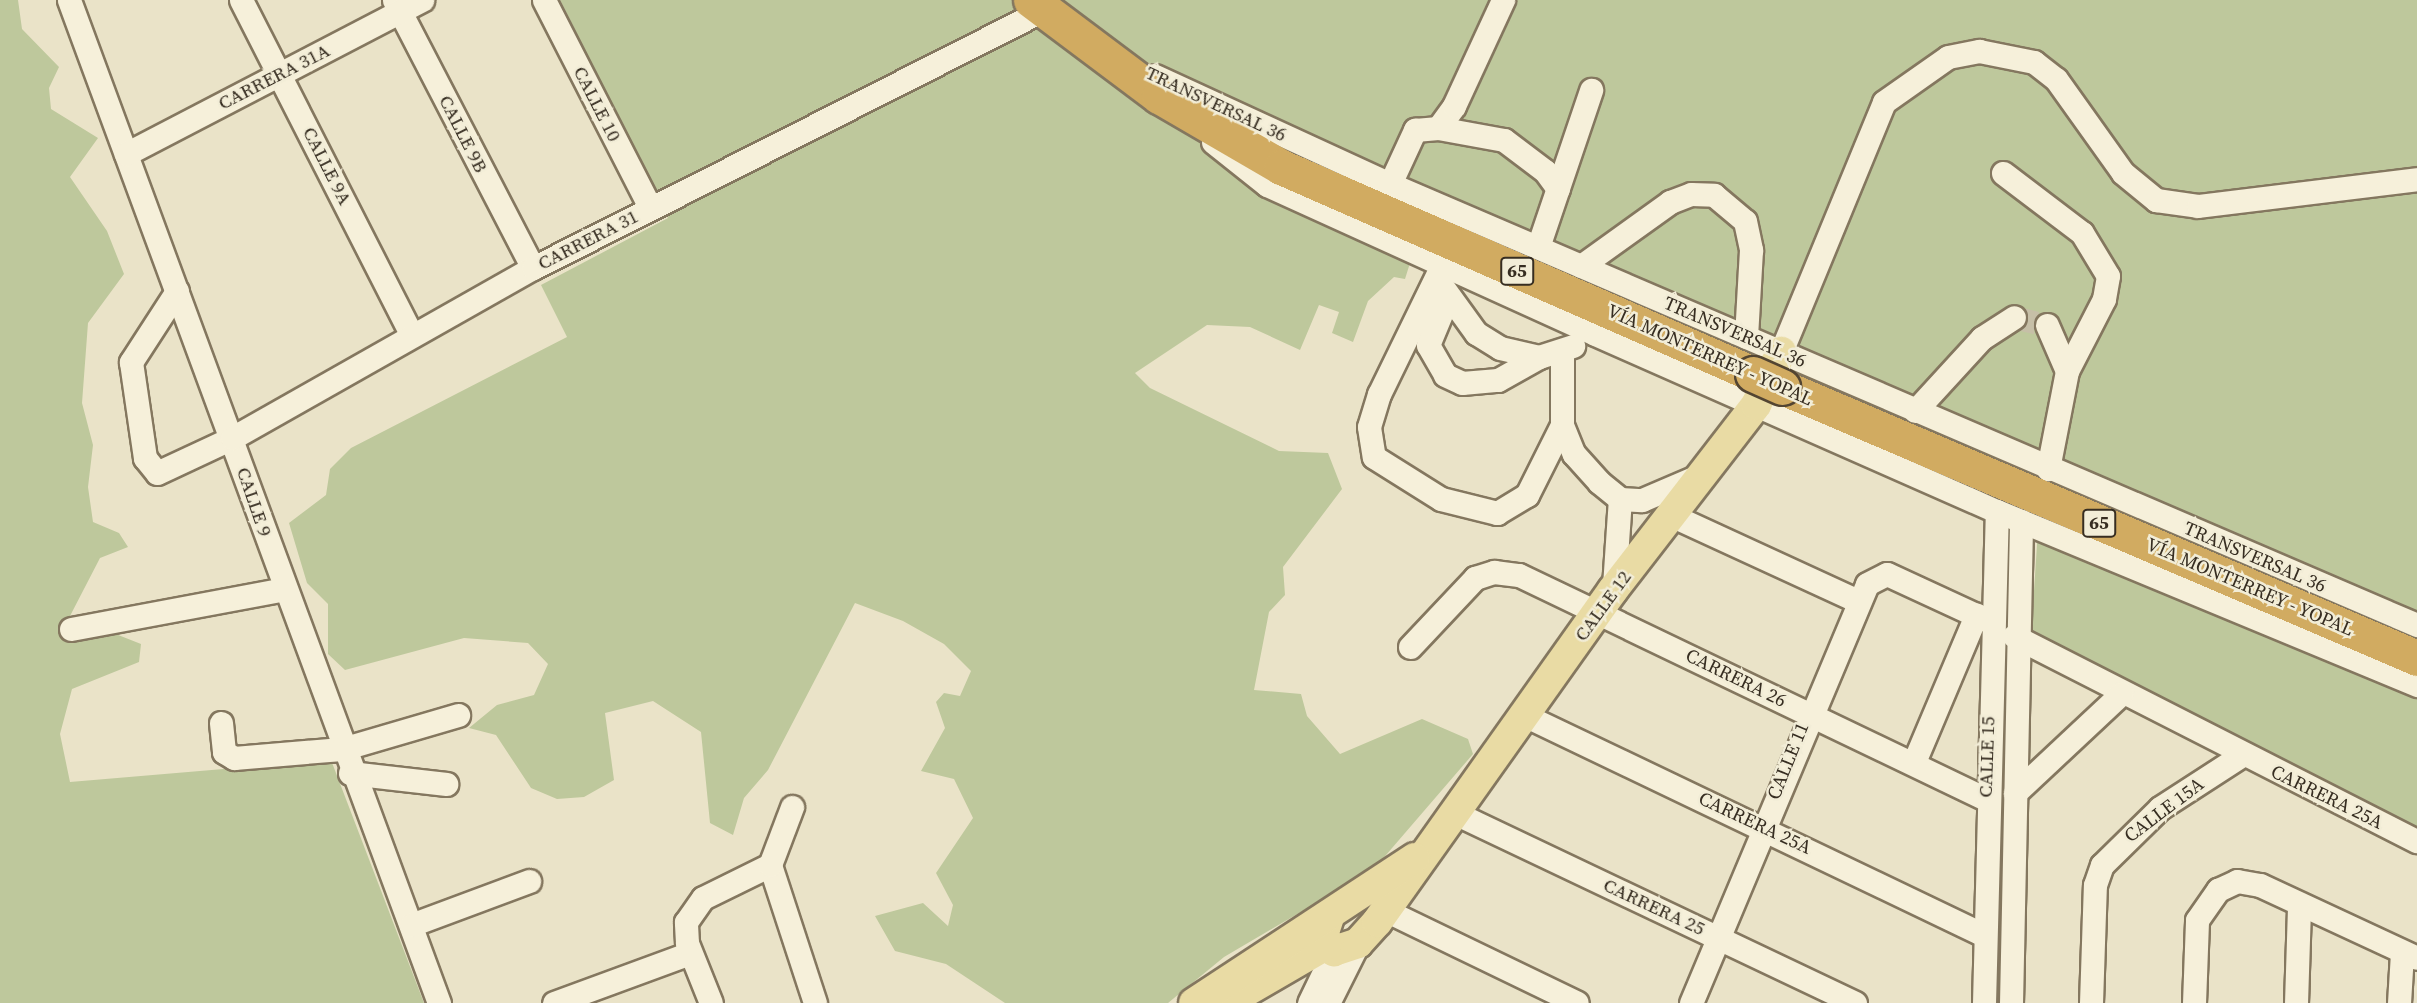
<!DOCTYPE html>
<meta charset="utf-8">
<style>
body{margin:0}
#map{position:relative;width:2417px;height:1003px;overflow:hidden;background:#eae3c8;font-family:"Source Serif 4",serif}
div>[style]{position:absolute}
.green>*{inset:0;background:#bec89c}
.minor-tunnel>*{height:23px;margin-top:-11.5px;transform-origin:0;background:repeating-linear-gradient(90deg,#c6bfa7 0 23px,transparent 0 34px)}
.roads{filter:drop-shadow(2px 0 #84775f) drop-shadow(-2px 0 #84775f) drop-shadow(0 2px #84775f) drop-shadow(0 -2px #84775f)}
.minor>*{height:23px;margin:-11.5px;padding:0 11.5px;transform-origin:11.5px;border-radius:11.5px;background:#f6f0da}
.major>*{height:30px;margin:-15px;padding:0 15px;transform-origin:15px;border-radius:15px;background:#e9dba4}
.highway>*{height:35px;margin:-17.5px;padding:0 17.5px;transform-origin:17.5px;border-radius:17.5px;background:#d1ab61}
.bridges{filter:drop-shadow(2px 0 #534532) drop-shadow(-2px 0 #534532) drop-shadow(0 2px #534532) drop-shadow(0 -2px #534532)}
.highway-bridge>*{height:35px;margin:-17.5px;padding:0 17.5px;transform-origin:17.5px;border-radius:17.5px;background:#d1ab61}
span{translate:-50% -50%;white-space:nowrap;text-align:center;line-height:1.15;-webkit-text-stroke:5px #f2edd7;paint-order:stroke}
.shield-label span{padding:2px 5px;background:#f2edd7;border:2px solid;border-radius:5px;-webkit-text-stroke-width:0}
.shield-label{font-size:18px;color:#362d21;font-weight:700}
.street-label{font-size:19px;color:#362d21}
</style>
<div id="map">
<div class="green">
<i style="clip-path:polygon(0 0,18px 0,22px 29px,59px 67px,49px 88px,51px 109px,98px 138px,70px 177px,107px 231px,124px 274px,88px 323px,82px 403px,93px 445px,88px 487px,93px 522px,119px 533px,128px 547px,100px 558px,70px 616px,141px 644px,139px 662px,72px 689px,60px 734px,70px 782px,331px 760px,424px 1003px,0 1003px)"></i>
<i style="clip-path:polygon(560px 0,2417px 0,2417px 833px,2031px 637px,2040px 499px,1420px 231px,1405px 279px,1394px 277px,1368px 301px,1353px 342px,1332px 333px,1339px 312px,1319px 305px,1300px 350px,1250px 327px,1207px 325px,1135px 373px,1150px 388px,1279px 451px,1328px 453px,1342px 489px,1283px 567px,1285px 595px,1269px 612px,1254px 690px,1301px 694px,1307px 716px,1340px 754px,1422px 719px,1468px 739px,1473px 754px,1374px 869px,1224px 957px,1168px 1003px,1005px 1003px,946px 964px,895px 951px,875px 916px,923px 903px,948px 926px,953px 905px,936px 873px,973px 818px,954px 779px,921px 771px,945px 728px,936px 702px,944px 693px,960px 696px,971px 671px,944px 644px,903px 621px,855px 603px,768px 770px,744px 798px,733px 835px,710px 823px,701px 732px,653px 701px,605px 713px,614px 780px,584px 797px,557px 799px,531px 788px,496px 735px,469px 728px,497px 705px,534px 695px,548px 664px,528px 643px,464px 638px,345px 670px,328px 654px,328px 604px,307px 583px,289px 523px,326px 495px,330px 469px,351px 448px,567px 337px,541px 285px,668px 218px)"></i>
</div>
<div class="minor-tunnel">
<i style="left:2014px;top:317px;width:34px;rotate:14deg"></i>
</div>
<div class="roads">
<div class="minor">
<i style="left:69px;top:0;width:1069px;rotate:69.75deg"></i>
<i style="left:241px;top:0;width:374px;rotate:63deg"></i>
<i style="left:394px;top:0;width:302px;rotate:62.6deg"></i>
<i style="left:544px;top:0;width:233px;rotate:62.9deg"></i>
<i style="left:1155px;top:76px;width:259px;rotate:24.7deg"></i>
<i style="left:1390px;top:184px;width:1118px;rotate:23.24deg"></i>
<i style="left:1438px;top:128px;width:67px;rotate:10.3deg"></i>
<i style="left:1504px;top:140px;width:51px;rotate:37.1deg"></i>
<i style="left:1545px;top:171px;width:22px;rotate:54deg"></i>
<i style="left:1213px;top:142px;width:69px;rotate:38.5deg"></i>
<i style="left:1267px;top:185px;width:360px;rotate:24.4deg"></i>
<i style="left:1595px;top:334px;width:439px;rotate:23.8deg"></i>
<i style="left:1997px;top:511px;width:455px;rotate:22.5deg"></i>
<i style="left:126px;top:154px;width:334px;rotate:-27.5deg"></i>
<i style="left:2003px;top:173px;width:99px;rotate:37.2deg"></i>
<i style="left:2082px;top:233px;width:50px;rotate:58.8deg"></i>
<i style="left:2108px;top:276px;width:23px;rotate:100deg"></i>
<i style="left:2104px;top:299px;width:81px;rotate:117.2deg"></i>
<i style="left:1390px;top:184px;width:60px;rotate:-65.2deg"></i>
<i style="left:1415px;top:130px;width:23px;rotate:-5deg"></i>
<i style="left:1438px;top:128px;width:27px;rotate:-54deg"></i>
<i style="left:1454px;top:106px;width:117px;rotate:-65.2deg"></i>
<i style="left:1538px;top:247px;width:166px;rotate:-71.3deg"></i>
<i style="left:1442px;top:265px;width:144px;rotate:116deg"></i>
<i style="left:1379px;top:394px;width:34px;rotate:107deg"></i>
<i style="left:1369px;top:427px;width:30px;rotate:81deg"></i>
<i style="left:1374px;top:457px;width:79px;rotate:32.1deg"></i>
<i style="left:1441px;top:499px;width:58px;rotate:14deg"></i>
<i style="left:1497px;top:513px;width:35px;rotate:-31deg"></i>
<i style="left:1527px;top:495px;width:78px;rotate:-63.4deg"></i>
<i style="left:1581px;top:266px;width:110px;rotate:-35.7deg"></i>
<i style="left:1670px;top:202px;width:22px;rotate:-21deg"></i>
<i style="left:1691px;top:194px;width:23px;rotate:2deg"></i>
<i style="left:1714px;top:195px;width:40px;rotate:40deg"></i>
<i style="left:1745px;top:221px;width:30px;rotate:78deg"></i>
<i style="left:1751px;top:250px;width:87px;rotate:93.3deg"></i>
<i style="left:1437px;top:279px;width:67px;rotate:54.2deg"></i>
<i style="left:1476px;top:333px;width:28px;rotate:32deg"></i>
<i style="left:1500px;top:348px;width:40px;rotate:13deg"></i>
<i style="left:1539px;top:357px;width:36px;rotate:-18deg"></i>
<i style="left:177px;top:291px;width:85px;rotate:122.9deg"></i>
<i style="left:131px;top:362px;width:97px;rotate:81.7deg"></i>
<i style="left:145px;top:458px;width:19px;rotate:51deg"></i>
<i style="left:157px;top:473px;width:83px;rotate:-25deg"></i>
<i style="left:232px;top:438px;width:346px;rotate:-29.5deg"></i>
<i style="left:533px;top:268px;width:572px;rotate:-26.83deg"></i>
<i style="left:1448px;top:297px;width:52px;rotate:112.6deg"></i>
<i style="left:1428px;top:345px;width:34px;rotate:60deg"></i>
<i style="left:1445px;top:375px;width:19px;rotate:25deg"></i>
<i style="left:1462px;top:383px;width:36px;rotate:-5deg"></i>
<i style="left:1498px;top:380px;width:47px;rotate:-29.3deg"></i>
<i style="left:2047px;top:325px;width:50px;rotate:66.5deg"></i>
<i style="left:2067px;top:371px;width:100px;rotate:101deg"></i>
<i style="left:1562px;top:352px;width:73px;rotate:90deg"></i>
<i style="left:1562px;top:425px;width:31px;rotate:68deg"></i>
<i style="left:1574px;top:454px;width:38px;rotate:48deg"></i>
<i style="left:1599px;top:482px;width:27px;rotate:39deg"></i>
<i style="left:1620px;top:499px;width:22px;rotate:3deg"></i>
<i style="left:1642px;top:500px;width:61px;rotate:-23.2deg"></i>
<i style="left:1781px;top:352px;width:270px;rotate:-67.6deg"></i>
<i style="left:1884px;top:102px;width:78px;rotate:-35.1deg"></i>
<i style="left:1948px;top:57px;width:32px;rotate:-11deg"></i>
<i style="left:1979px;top:51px;width:56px;rotate:11.3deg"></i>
<i style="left:2034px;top:62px;width:28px;rotate:38deg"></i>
<i style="left:2056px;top:79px;width:115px;rotate:54.5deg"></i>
<i style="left:2123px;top:173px;width:43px;rotate:39.3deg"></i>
<i style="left:2156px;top:200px;width:42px;rotate:8.1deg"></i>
<i style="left:2198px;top:206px;width:221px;rotate:-7deg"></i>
<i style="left:1915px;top:411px;width:99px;rotate:-47.5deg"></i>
<i style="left:1982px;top:338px;width:38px;rotate:-33deg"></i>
<i style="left:1673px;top:516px;width:201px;rotate:24.7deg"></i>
<i style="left:1614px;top:586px;width:87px;rotate:-86.1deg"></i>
<i style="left:71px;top:629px;width:217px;rotate:-10.6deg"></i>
<i style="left:2014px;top:636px;width:452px;rotate:27deg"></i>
<i style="left:1410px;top:647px;width:95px;rotate:-46.7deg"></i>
<i style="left:1475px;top:578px;width:20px;rotate:-18deg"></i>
<i style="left:1494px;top:572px;width:25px;rotate:7deg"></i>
<i style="left:1519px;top:575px;width:518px;rotate:25.63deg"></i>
<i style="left:1524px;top:715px;width:510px;rotate:25.56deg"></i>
<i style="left:221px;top:723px;width:29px;rotate:84deg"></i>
<i style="left:224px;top:752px;width:12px;rotate:31deg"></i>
<i style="left:234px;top:758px;width:108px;rotate:-4.8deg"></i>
<i style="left:342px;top:749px;width:121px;rotate:-16.3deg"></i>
<i style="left:1914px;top:762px;width:160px;rotate:-67.1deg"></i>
<i style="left:350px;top:773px;width:97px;rotate:6.5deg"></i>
<i style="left:2015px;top:793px;width:146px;rotate:-43.1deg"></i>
<i style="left:1453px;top:812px;width:445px;rotate:25.4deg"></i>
<i style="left:770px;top:865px;width:145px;rotate:71.9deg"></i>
<i style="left:1385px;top:910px;width:213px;rotate:25.8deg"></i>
<i style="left:411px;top:925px;width:126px;rotate:-20.4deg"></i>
<i style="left:554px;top:1003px;width:145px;rotate:-20.2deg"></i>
<i style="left:711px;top:1003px;width:65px;rotate:-111.8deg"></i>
<i style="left:687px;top:943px;width:21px;rotate:-93deg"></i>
<i style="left:686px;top:922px;width:29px;rotate:-55deg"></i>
<i style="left:703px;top:898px;width:75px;rotate:-26.2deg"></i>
<i style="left:770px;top:865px;width:62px;rotate:-69.2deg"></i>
<i style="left:1309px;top:1003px;width:58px;rotate:-64.3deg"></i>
<i style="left:1328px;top:1003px;width:67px;rotate:-63.4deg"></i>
<i style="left:1691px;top:1003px;width:454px;rotate:-67.2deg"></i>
<i style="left:1867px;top:584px;width:22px;rotate:-27deg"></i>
<i style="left:1887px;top:574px;width:115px;rotate:24.8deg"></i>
<i style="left:1984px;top:1003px;width:492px;rotate:-88.5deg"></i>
<i style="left:2011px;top:1003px;width:482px;rotate:-88.8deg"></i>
<i style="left:2091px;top:1003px;width:118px;rotate:-88.1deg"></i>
<i style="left:2095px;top:885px;width:21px;rotate:-71deg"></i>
<i style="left:2102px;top:865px;width:81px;rotate:-44.5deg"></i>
<i style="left:2160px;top:808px;width:98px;rotate:-32.9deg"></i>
<i style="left:2194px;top:1003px;width:83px;rotate:-87.9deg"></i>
<i style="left:2197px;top:920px;width:37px;rotate:-55deg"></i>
<i style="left:2218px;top:890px;width:21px;rotate:-25deg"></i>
<i style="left:2237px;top:881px;width:23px;rotate:10deg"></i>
<i style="left:2260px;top:885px;width:173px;rotate:24.9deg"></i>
<i style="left:2296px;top:1003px;width:98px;rotate:-88.2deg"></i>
<i style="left:2399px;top:1003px;width:50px;rotate:-86.6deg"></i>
</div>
<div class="major">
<i style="left:1329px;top:917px;width:20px;rotate:108deg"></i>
<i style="left:1323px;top:936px;width:19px;rotate:54deg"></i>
<i style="left:1334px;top:951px;width:25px;rotate:-18deg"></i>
<i style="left:1358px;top:943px;width:28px;rotate:-48deg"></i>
<i style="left:1377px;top:922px;width:407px;rotate:-54.6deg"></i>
<i style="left:1613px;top:590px;width:234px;rotate:-52.3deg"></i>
<i style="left:1756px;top:405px;width:59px;rotate:-64.7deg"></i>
<i style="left:1233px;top:999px;width:108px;rotate:-30.1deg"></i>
<i style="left:1194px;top:1003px;width:264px;rotate:-33.3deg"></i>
</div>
<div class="highway">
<i style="left:1031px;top:0;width:160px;rotate:36.9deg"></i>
<i style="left:1159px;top:96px;width:141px;rotate:30.2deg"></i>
<i style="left:1281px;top:167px;width:515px;rotate:23.68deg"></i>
<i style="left:1782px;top:387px;width:690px;rotate:23.11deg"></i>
</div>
</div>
<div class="bridges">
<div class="highway-bridge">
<i style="left:1753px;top:374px;width:32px;rotate:24deg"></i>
</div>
</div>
<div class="shield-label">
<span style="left:1517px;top:271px">65</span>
<span style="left:2099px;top:523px">65</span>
</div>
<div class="street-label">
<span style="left:274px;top:77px;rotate:-27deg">CARRERA 31A</span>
<span style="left:597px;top:104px;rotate:63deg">CALLE 10</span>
<span style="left:1216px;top:104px;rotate:25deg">TRANSVERSAL 36</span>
<span style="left:463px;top:134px;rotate:63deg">CALLE 9B</span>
<span style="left:327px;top:166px;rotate:63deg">CALLE 9A</span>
<span style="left:588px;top:240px;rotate:-27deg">CARRERA 31</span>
<span style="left:1735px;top:332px;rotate:23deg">TRANSVERSAL 36</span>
<span style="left:1710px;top:355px;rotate:24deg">VÍA MONTERREY - YOPAL</span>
<span style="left:254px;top:502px;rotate:71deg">CALLE 9</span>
<span style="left:2255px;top:557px;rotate:23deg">TRANSVERSAL 36</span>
<span style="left:2250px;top:587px;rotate:23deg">VÍA MONTERREY - YOPAL</span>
<span style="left:1603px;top:606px;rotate:-54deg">CALLE 12</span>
<span style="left:1736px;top:678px;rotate:26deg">CARRERA 26</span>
<span style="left:1987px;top:757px;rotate:-88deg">CALLE 15</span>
<span style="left:1788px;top:761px;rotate:-68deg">CALLE 11</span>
<span style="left:2327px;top:797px;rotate:26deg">CARRERA 25A</span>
<span style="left:2164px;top:810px;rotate:-37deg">CALLE 15A</span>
<span style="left:1755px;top:823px;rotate:25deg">CARRERA 25A</span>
<span style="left:1654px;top:907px;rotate:25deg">CARRERA 25</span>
</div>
</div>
